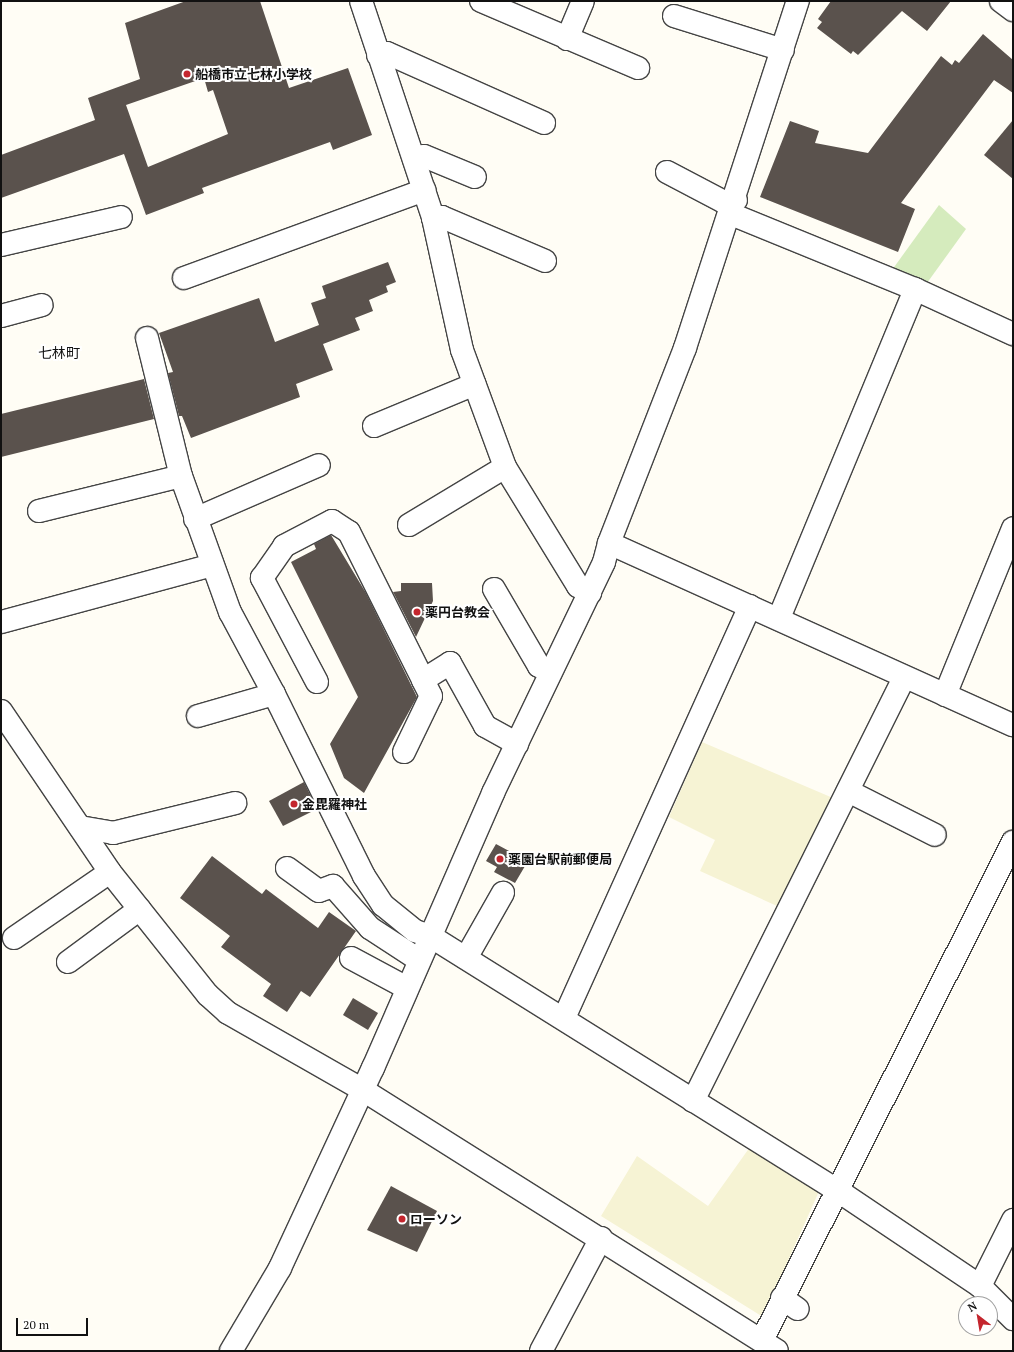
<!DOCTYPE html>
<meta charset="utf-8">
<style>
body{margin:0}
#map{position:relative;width:1014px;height:1352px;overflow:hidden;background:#fffdf5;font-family:"PT Serif","Noto Sans JP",serif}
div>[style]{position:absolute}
.farmland>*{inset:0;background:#f6f3d4}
.green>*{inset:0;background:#d5ebbd}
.building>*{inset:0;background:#5a524d}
.roads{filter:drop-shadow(1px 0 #444) drop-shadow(-1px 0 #444) drop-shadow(0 1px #444) drop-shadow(0 -1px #444)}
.minor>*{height:22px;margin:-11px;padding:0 11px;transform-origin:11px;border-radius:11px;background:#fff}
.dots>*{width:11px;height:11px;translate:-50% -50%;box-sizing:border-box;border:2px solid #fff;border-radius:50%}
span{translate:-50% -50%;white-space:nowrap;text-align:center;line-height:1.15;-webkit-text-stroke:4px #fff;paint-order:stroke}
.poi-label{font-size:13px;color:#111;font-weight:700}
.left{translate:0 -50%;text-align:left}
.neighbourhood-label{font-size:14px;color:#111}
.frame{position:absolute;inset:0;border:2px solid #111;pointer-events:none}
.north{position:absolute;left:958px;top:1296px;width:40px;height:40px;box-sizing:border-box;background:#fff;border:1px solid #a0a0a0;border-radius:50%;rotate:329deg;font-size:11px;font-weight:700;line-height:16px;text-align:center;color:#111}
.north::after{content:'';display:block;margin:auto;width:14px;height:18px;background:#c4262e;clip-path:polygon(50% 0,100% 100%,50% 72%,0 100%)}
.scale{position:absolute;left:16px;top:1318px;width:72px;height:18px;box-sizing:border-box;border:2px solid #111;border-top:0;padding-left:5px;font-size:12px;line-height:14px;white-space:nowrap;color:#111;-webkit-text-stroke:3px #fff;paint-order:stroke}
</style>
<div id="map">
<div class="farmland">
<i style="clip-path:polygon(702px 742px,833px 798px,777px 906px,700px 871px,715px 840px,669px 817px)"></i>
<i style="clip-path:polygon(750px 1147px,820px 1189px,763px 1317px,601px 1216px,637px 1156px,708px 1206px)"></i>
</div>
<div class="green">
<i style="clip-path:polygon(939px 205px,966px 229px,927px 283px,892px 270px)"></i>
</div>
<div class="building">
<i style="clip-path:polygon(evenodd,186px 1px,260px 1px,289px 88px,348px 68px,372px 135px,333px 150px,330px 142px,202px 188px,204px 193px,146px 215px,124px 154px,1px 198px,1px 155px,95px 120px,88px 98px,140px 79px,125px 23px,186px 1px,204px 78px,208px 92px,213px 90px,228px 134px,148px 167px,126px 105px,204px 78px)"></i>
<i style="clip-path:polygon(831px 1px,951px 1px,927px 31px,902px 11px,858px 55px,853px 51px,851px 54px,817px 28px,822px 22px,818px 19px)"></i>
<i style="clip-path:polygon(983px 34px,1013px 60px,1013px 93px,994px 80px,901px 203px,915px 209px,898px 252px,760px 197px,790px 121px,819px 131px,815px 143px,868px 153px,941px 56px,952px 65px,955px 60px,959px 63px)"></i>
<i style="clip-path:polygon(1013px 120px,1013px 179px,984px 155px)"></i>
<i style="clip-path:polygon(388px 262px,396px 282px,386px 286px,388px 292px,369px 300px,373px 311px,355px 318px,360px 330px,323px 344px,333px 370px,296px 384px,300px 397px,191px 438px,182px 416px,179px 416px,168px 373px,173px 372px,159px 333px,259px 298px,275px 342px,319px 325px,311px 303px,326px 298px,322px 286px)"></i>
<i style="clip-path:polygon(144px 379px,154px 419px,1px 457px,1px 414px)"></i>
<i style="clip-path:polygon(331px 535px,366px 593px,417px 697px,364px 793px,344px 778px,330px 744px,358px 697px,291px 562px,316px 549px,314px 544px)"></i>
<i style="clip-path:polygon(401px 583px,432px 583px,433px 601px,416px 637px,393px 592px,401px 591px)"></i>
<i style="clip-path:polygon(304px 782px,317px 809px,283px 826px,269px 801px)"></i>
<i style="clip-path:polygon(496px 844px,528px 861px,515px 883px,494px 872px,497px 867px,486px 861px)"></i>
<i style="clip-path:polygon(212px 856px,262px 894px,266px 889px,318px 928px,329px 912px,356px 931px,310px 997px,301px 991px,287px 1012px,263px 996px,271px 984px,221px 947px,230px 936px,180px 898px)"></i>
<i style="clip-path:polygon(353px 998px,378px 1013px,368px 1030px,343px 1015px)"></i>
<i style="clip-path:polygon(391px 1186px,437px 1211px,417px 1252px,367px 1230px)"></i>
</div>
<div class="roads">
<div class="minor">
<i style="left:361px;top:1px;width:229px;rotate:71.6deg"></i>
<i style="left:433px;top:218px;width:135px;rotate:77.6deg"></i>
<i style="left:462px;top:350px;width:125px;rotate:69.8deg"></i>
<i style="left:505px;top:467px;width:140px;rotate:58.5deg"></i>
<i style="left:578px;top:586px;width:14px;rotate:30deg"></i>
<i style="left:481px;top:1px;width:171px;rotate:23.1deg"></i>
<i style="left:1001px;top:1px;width:15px;rotate:37deg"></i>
<i style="left:674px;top:16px;width:114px;rotate:17.3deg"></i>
<i style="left:567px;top:39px;width:41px;rotate:-67.2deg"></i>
<i style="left:378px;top:55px;width:9px;rotate:-13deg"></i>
<i style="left:387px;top:53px;width:172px;rotate:24deg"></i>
<i style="left:414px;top:159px;width:10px;rotate:-17deg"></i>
<i style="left:424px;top:156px;width:55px;rotate:22.4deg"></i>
<i style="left:667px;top:172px;width:64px;rotate:27.8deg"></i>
<i style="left:724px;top:202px;width:12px;rotate:-9deg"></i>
<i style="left:731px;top:214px;width:199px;rotate:22.2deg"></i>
<i style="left:915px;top:289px;width:108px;rotate:24.7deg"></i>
<i style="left:433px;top:218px;width:9px;rotate:-6deg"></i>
<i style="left:442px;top:217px;width:112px;rotate:23.1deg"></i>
<i style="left:1px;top:245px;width:123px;rotate:-13.1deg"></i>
<i style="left:184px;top:278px;width:256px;rotate:-20.1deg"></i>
<i style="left:1px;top:316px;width:42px;rotate:-15deg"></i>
<i style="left:147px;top:338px;width:142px;rotate:76.2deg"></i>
<i style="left:181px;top:476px;width:145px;rotate:70.2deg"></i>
<i style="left:230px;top:612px;width:93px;rotate:61.8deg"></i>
<i style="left:274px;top:694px;width:203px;rotate:63.7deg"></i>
<i style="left:364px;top:876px;width:35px;rotate:57deg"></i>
<i style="left:383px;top:905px;width:41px;rotate:39.1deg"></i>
<i style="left:415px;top:931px;width:16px;rotate:18deg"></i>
<i style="left:430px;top:936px;width:480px;rotate:32deg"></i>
<i style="left:837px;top:1190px;width:172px;rotate:33.9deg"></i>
<i style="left:980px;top:1286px;width:47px;rotate:45deg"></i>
<i style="left:374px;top:426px;width:109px;rotate:-22.6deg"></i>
<i style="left:39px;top:511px;width:146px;rotate:-13.8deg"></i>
<i style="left:195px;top:519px;width:135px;rotate:-23.5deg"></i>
<i style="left:409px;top:525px;width:112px;rotate:-31.1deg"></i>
<i style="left:609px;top:543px;width:443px;rotate:24.3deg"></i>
<i style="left:494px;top:589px;width:89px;rotate:59.7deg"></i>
<i style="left:539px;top:666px;width:13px;rotate:27deg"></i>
<i style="left:779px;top:618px;width:356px;rotate:-67.5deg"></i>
<i style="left:1px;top:622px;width:219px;rotate:-15.1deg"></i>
<i style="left:317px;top:682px;width:118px;rotate:-117.9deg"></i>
<i style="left:262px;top:578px;width:39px;rotate:-55deg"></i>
<i style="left:284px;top:546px;width:54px;rotate:-27.5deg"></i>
<i style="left:332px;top:521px;width:20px;rotate:33deg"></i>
<i style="left:349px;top:532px;width:165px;rotate:63.4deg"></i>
<i style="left:423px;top:680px;width:32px;rotate:-32deg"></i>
<i style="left:450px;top:663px;width:72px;rotate:60.9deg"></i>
<i style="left:485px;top:726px;width:37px;rotate:29deg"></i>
<i style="left:945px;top:695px;width:180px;rotate:-67.8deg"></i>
<i style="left:1px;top:711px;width:194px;rotate:55.9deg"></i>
<i style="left:110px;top:872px;width:157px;rotate:51.5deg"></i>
<i style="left:208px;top:995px;width:27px;rotate:42deg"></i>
<i style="left:228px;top:1013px;width:155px;rotate:29.7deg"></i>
<i style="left:363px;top:1090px;width:489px;rotate:32.2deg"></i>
<i style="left:198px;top:716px;width:79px;rotate:-16.1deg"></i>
<i style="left:404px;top:752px;width:62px;rotate:-64.3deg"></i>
<i style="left:431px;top:696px;width:18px;rotate:-117deg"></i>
<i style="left:848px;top:791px;width:97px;rotate:26.8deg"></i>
<i style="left:80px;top:827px;width:34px;rotate:10deg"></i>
<i style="left:113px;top:833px;width:126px;rotate:-13.8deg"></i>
<i style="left:287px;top:868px;width:39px;rotate:36deg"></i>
<i style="left:319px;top:891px;width:15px;rotate:-20deg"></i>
<i style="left:333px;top:886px;width:56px;rotate:48.6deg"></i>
<i style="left:370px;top:928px;width:59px;rotate:33.1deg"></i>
<i style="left:14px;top:938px;width:116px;rotate:-34.5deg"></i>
<i style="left:351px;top:958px;width:64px;rotate:28.2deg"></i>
<i style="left:466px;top:958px;width:75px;rotate:-60.4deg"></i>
<i style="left:68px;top:962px;width:89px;rotate:-36.4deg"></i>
<i style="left:564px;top:1018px;width:452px;rotate:-65.7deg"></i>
<i style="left:693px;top:1101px;width:473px;rotate:-63.5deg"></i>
<i style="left:980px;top:1286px;width:74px;rotate:-63.4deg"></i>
<i style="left:782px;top:1298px;width:19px;rotate:35deg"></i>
<i style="left:762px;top:1340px;width:558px;rotate:-63.25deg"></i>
<i style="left:231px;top:1351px;width:96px;rotate:-59.4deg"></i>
<i style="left:280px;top:1268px;width:221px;rotate:-65.1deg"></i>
<i style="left:373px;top:1068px;width:300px;rotate:-66.4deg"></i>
<i style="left:493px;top:793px;width:256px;rotate:-64.3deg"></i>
<i style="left:604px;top:562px;width:20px;rotate:-75deg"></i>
<i style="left:609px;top:543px;width:209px;rotate:-68.7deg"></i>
<i style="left:685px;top:348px;width:365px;rotate:-72deg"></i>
<i style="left:541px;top:1351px;width:128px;rotate:-62deg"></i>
</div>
</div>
<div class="dots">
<i style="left:187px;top:74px;background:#c4262e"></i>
<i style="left:417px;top:612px;background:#c4262e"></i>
<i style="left:294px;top:804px;background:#c4262e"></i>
<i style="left:500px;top:859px;background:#c4262e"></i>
<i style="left:402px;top:1219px;background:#c4262e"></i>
</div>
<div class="poi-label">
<span class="left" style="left:195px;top:74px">船橋市立七林小学校</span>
<span class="left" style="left:425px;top:612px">薬円台教会</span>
<span class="left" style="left:302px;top:804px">金毘羅神社</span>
<span class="left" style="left:508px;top:859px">薬園台駅前郵便局</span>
<span class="left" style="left:410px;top:1219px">ローソン</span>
</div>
<div class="neighbourhood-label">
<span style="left:59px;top:353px">七林町</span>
</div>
<div class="frame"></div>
<div class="north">N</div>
<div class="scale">20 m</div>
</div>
